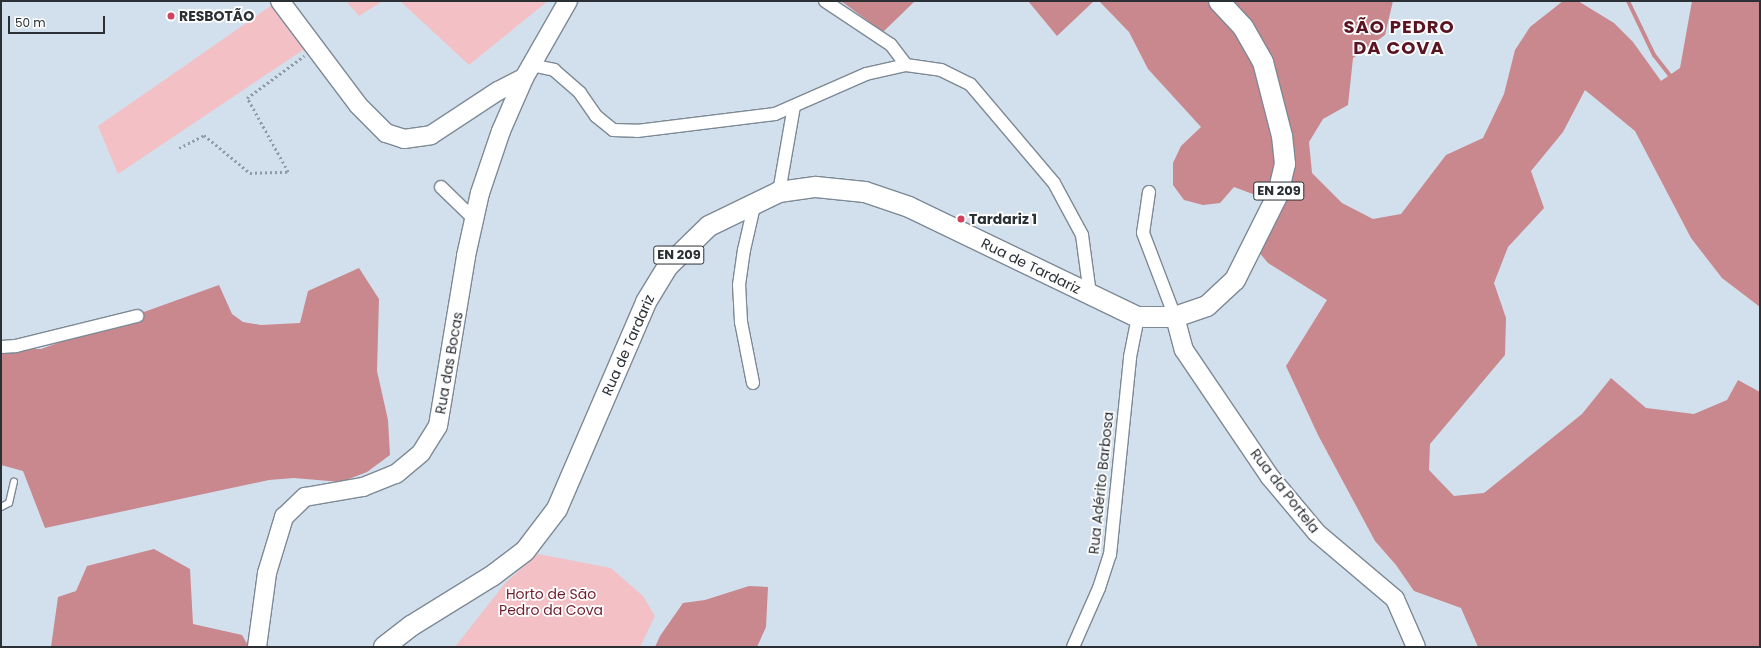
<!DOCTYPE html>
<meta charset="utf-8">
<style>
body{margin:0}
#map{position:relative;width:1761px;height:648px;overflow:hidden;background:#d2e0ed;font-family:Poppins,sans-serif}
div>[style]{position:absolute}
.green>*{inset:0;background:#f3c0c5}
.forest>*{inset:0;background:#c9878e}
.stream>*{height:4px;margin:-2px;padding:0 2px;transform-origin:2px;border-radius:2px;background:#c9878e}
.path>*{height:2.5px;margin-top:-1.25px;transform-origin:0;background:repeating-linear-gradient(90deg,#8f9aa4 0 2px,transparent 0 5px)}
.roads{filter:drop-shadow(1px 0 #7d8995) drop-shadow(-1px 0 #7d8995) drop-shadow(0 1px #7d8995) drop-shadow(0 -1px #7d8995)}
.lane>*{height:6px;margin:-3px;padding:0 3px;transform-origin:3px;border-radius:3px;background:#fff}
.street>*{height:12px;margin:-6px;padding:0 6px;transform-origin:6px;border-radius:6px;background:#fff}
.secondary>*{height:18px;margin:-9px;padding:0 9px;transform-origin:9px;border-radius:9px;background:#fff}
.primary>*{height:20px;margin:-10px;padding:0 10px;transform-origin:10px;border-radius:10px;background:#fff}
.dots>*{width:11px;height:11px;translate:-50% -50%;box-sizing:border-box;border:2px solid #fff;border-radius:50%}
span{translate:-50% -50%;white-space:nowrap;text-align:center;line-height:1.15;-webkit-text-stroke:3.5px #fff;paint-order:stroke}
.shield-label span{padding:1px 3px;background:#fff;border:1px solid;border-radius:3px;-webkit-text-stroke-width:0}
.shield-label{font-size:13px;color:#2b3035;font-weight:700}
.poi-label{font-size:14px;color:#2b3035;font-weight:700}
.left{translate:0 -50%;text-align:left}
.street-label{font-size:14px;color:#2b3035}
.park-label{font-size:14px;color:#6d1e2e}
.district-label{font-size:18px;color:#5a1523;font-weight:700;letter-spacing:1px}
.frame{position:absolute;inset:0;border:2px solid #2b3035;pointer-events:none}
.scale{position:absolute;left:8px;top:16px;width:97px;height:18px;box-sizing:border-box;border:2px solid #2b3035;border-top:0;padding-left:5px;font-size:12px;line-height:14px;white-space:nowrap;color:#2b3035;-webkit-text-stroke:3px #fff;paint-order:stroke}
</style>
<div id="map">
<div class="green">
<i style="clip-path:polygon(346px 1px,383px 1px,359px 16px)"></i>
<i style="clip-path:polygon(400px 1px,548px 1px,469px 65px)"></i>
<i style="clip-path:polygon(272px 5px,306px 48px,118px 174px,98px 126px)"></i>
<i style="clip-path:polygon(538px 554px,611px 568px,643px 596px,655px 616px,640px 647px,455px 647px,506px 582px)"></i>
</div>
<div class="forest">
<i style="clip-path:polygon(841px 1px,915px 1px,883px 32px)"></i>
<i style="clip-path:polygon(1028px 1px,1094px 1px,1057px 36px)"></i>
<i style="clip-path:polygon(1099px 1px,1393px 1px,1385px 35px,1353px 58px,1348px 105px,1323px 119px,1309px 142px,1312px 173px,1342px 203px,1373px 219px,1401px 214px,1446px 155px,1483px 138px,1504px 94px,1515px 50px,1530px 27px,1563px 1px,1578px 1px,1614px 23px,1633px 42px,1661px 81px,1680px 68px,1692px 1px,1760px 1px,1760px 307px,1722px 278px,1691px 238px,1635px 131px,1585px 90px,1563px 132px,1531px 171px,1544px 208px,1508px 247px,1494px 283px,1506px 318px,1505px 355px,1430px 444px,1429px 470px,1454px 496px,1484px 493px,1582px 414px,1611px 378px,1646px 408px,1694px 414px,1727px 400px,1738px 380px,1760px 392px,1760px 647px,1478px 647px,1461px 608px,1414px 591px,1396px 565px,1375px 541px,1318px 435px,1286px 366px,1327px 300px,1268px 263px,1258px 251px,1277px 203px,1234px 187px,1220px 203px,1203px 205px,1184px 200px,1173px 185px,1173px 163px,1181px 146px,1201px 127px,1148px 69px,1129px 32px)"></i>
<i style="clip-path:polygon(359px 268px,379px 299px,377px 371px,388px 420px,390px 455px,367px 472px,341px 482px,294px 478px,269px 480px,45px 528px,23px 471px,1px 465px,1px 349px,41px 349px,219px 285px,232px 314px,243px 322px,261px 325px,300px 323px,308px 291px)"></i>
<i style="clip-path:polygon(154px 549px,190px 569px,193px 624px,242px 635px,249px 647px,51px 647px,58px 597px,76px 591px,87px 566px)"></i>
<i style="clip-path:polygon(749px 586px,768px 587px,766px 627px,757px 647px,655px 647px,660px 636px,683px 603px,705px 600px)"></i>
</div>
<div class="stream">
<i style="left:1628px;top:1px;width:60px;rotate:64.3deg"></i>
<i style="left:1654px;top:55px;width:157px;rotate:52deg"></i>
<i style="left:1751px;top:179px;width:22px;rotate:66deg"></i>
</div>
<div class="path">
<i style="left:179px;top:148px;width:28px;rotate:-27deg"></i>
<i style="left:204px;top:135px;width:60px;rotate:39.6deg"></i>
<i style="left:250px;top:173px;width:38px;rotate:-2deg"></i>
<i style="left:288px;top:172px;width:85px;rotate:-119deg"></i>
<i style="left:247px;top:98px;width:71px;rotate:-36.4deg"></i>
</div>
<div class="roads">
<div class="lane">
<i style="left:1px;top:507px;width:9px;rotate:-27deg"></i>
<i style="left:9px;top:503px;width:22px;rotate:-77deg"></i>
</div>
<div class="street">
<i style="left:825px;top:1px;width:79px;rotate:33.7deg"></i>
<i style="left:891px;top:45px;width:25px;rotate:53deg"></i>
<i style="left:531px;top:65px;width:24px;rotate:12deg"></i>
<i style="left:554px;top:70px;width:35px;rotate:41deg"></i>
<i style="left:580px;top:93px;width:28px;rotate:55deg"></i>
<i style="left:596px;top:116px;width:22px;rotate:39deg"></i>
<i style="left:613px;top:130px;width:24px;rotate:2deg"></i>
<i style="left:637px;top:131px;width:139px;rotate:-7deg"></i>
<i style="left:775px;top:114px;width:99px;rotate:-23.7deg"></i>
<i style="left:866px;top:74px;width:41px;rotate:-12.7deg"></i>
<i style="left:906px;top:65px;width:35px;rotate:8deg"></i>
<i style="left:941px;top:70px;width:32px;rotate:26deg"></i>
<i style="left:970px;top:84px;width:130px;rotate:49.7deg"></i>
<i style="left:1054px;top:183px;width:59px;rotate:61.7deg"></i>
<i style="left:1082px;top:235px;width:60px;rotate:82.3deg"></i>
<i style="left:441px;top:187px;width:46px;rotate:44.1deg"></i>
<i style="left:779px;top:192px;width:87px;rotate:-80.1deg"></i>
<i style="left:1149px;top:192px;width:41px;rotate:98.3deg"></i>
<i style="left:1143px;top:233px;width:90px;rotate:69.1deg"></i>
<i style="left:1px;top:347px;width:15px;rotate:-4deg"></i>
<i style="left:16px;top:346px;width:125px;rotate:-13.9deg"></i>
<i style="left:753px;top:383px;width:62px;rotate:-101.1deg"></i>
<i style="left:741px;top:322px;width:37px;rotate:-93deg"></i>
<i style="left:739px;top:285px;width:35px;rotate:-82deg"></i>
<i style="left:744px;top:250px;width:49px;rotate:-77.1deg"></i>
<i style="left:1073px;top:647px;width:64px;rotate:-66.2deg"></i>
<i style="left:1099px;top:588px;width:35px;rotate:-72deg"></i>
<i style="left:1110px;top:555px;width:199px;rotate:-84.2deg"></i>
<i style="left:1130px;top:357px;width:41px;rotate:-78.7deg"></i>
</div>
<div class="secondary">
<i style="left:280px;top:1px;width:130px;rotate:53.1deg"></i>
<i style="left:358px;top:105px;width:40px;rotate:45deg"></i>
<i style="left:386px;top:133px;width:19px;rotate:18deg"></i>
<i style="left:404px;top:139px;width:27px;rotate:-8deg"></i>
<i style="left:431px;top:135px;width:80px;rotate:-33.3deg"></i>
<i style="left:498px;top:91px;width:29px;rotate:-27deg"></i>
<i style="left:1175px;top:317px;width:34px;rotate:75deg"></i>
<i style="left:1184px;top:350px;width:153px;rotate:55.9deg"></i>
<i style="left:1270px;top:477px;width:73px;rotate:50deg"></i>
<i style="left:1317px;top:533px;width:102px;rotate:40.2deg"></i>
<i style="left:1395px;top:599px;width:52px;rotate:66.4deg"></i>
<i style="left:257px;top:647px;width:75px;rotate:-82.3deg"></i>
<i style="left:267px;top:573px;width:59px;rotate:-73.1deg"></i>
<i style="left:284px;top:517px;width:29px;rotate:-44deg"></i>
<i style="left:305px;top:497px;width:59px;rotate:-9.8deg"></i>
<i style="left:363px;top:487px;width:35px;rotate:-22deg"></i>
<i style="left:396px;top:474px;width:33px;rotate:-40deg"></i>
<i style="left:421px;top:453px;width:32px;rotate:-58deg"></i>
<i style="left:438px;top:426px;width:172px;rotate:-80.6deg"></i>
<i style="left:466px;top:256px;width:65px;rotate:-77.5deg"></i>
<i style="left:480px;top:193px;width:65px;rotate:-71.3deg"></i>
<i style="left:501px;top:131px;width:58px;rotate:-66.5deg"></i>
<i style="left:524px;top:78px;width:89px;rotate:-60.3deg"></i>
</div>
<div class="primary">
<i style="left:384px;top:647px;width:34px;rotate:-38deg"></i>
<i style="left:411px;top:626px;width:95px;rotate:-31.7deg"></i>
<i style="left:492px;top:576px;width:41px;rotate:-37.1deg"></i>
<i style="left:525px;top:551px;width:53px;rotate:-52.7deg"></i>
<i style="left:557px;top:509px;width:225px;rotate:-66.7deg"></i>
<i style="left:646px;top:302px;width:42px;rotate:-58.6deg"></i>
<i style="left:668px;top:266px;width:57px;rotate:-44.3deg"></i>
<i style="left:709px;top:226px;width:78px;rotate:-25.9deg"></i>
<i style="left:779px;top:192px;width:37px;rotate:-8deg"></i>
<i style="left:816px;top:187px;width:49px;rotate:5.8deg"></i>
<i style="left:865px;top:192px;width:46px;rotate:18.8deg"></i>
<i style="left:909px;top:207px;width:254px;rotate:25.7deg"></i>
<i style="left:1138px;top:317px;width:37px"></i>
<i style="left:1175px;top:317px;width:34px;rotate:-19deg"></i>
<i style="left:1207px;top:306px;width:38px;rotate:-43deg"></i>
<i style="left:1235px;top:280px;width:96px;rotate:-63.4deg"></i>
<i style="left:1278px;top:194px;width:31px;rotate:-77deg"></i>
<i style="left:1285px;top:164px;width:28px;rotate:-96deg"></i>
<i style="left:1282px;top:136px;width:76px;rotate:-104.4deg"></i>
<i style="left:1263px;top:62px;width:40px;rotate:-119.7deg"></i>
<i style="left:1243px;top:27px;width:35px;rotate:-133deg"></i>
</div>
</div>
<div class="dots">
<i style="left:171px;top:16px;background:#d2425f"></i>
<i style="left:961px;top:219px;background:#d2425f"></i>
</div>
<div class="shield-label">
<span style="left:1279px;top:191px">EN 209</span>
<span style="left:679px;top:255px">EN 209</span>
</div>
<div class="poi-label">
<span class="left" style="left:179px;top:16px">RESBOTÃO</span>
<span class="left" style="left:969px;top:219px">Tardariz 1</span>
</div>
<div class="street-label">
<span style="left:1031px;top:266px;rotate:26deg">Rua de Tardariz</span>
<span style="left:628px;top:345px;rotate:-66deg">Rua de Tardariz</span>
<span style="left:449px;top:363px;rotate:-80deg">Rua das Bocas</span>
<span style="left:1101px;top:483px;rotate:-84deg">Rua Adérito Barbosa</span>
<span style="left:1285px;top:491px;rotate:52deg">Rua da Portela</span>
</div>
<div class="park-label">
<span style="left:551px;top:602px">Horto de São<br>Pedro da Cova</span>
</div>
<div class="district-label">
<span style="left:1399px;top:38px">SÃO PEDRO<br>DA COVA</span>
</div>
<div class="frame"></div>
<div class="scale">50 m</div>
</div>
